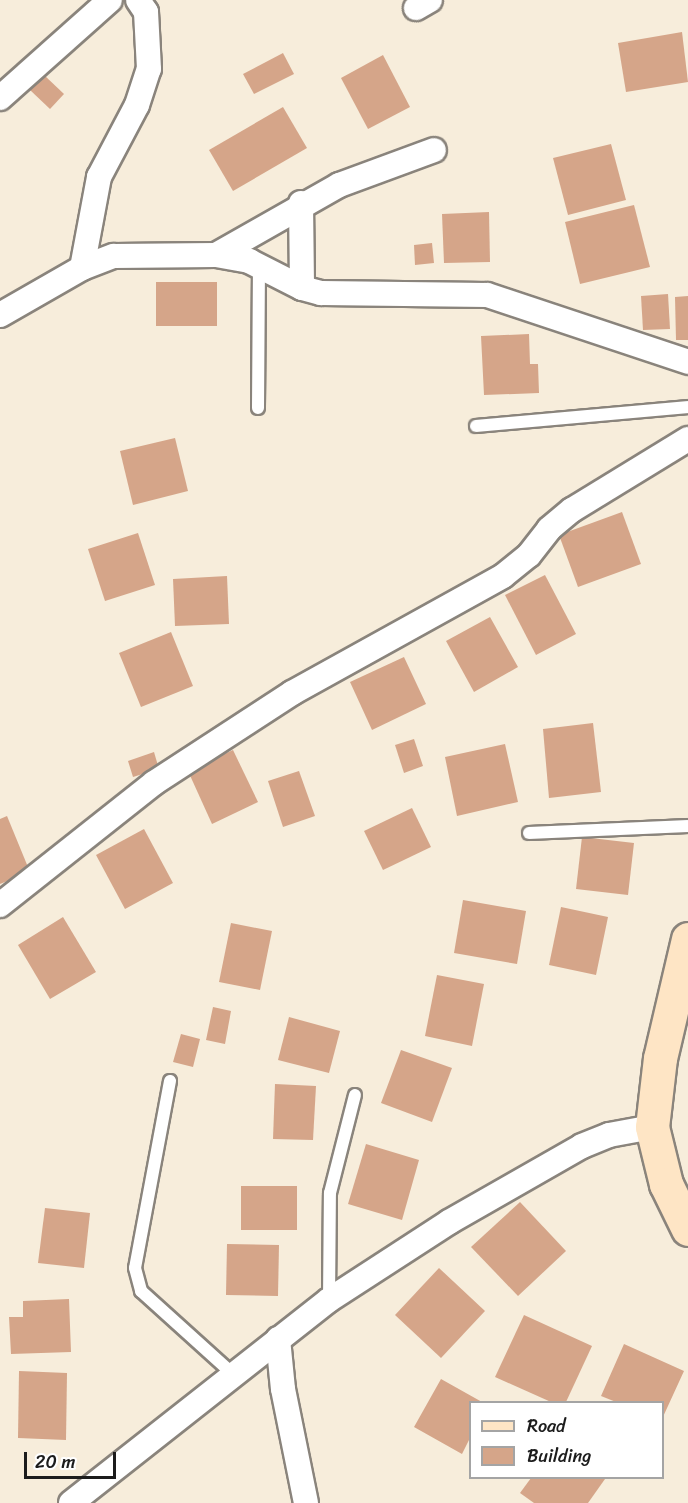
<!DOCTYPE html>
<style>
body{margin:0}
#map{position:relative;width:688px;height:1503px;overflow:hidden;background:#f7eddb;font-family:Sriracha,sans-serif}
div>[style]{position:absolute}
.building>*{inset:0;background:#d5a589}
.roads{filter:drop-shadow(2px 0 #8a847c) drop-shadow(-2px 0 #8a847c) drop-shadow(0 2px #8a847c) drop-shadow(0 -2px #8a847c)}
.lane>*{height:12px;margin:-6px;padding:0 6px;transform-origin:6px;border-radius:6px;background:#fff}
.street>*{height:24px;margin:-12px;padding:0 12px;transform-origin:12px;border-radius:12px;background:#fff}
.secondary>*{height:33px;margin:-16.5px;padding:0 16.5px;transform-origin:16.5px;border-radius:16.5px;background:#fee5c5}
span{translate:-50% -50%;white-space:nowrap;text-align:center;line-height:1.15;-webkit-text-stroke:6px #fff;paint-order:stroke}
.legend{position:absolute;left:469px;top:1401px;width:195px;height:78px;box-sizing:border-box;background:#fff;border:2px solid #a4a4a4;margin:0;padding:8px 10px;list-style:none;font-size:18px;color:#1c1c1c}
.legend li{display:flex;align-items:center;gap:12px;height:30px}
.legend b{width:30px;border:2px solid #a4a4a4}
.scale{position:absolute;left:24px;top:1452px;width:92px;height:27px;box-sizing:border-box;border:3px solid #1c1c1c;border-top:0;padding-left:8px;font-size:18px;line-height:21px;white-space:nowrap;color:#1c1c1c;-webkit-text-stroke:4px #fff;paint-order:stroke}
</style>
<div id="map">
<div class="building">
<i style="clip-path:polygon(682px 32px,688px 82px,626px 92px,618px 43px)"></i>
<i style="clip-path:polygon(283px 53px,294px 74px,254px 94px,243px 74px)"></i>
<i style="clip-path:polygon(383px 55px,410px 107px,368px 129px,341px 78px)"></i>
<i style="clip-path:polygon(44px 75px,64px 94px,50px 109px,30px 90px)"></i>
<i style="clip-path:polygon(283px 107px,307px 148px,233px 191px,209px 150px)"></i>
<i style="clip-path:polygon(611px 144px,626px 200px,568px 215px,553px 158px)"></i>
<i style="clip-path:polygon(634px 205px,650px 267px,580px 284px,565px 222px)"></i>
<i style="clip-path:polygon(489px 212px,490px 262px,444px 263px,442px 214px)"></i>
<i style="clip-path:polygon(432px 243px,434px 263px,415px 265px,414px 245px)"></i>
<i style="clip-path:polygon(156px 282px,217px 282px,217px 326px,156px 326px)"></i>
<i style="clip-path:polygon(668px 294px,670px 329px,643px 330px,641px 296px)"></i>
<i style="clip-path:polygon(688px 296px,688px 340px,676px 340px,675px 297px)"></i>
<i style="clip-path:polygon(529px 334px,530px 364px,538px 364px,539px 393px,484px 395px,481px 336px)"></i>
<i style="clip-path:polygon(175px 438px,188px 491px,133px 505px,120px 451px)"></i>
<i style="clip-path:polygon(622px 512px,641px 564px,578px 587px,559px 535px)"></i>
<i style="clip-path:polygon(138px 533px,155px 585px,105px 601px,88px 549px)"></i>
<i style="clip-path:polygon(545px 575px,576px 634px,536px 655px,505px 595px)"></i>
<i style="clip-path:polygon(227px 576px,229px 624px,175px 626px,173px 579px)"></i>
<i style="clip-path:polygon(490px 617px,518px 667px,474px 692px,446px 641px)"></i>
<i style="clip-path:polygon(171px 632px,193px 686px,141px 707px,119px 653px)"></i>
<i style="clip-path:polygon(404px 657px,426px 704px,372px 730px,350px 682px)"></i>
<i style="clip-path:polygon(593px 723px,601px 792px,549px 798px,543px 729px)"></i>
<i style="clip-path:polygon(414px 739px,423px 766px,404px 773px,395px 745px)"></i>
<i style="clip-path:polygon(505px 744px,518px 802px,457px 816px,445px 757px)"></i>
<i style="clip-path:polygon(233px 750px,258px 802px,212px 824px,188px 771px)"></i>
<i style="clip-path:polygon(154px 752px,159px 769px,133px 777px,128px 761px)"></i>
<i style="clip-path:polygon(299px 771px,315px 816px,283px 827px,268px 781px)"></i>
<i style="clip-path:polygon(412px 808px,431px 847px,383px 870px,364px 831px)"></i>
<i style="clip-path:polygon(7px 816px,30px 872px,0 884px,0 819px)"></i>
<i style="clip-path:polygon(144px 829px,173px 883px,125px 909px,96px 855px)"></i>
<i style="clip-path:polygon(582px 837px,634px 843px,628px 895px,576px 889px)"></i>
<i style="clip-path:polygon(463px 900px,526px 911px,517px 964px,454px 953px)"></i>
<i style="clip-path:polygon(561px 907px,608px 917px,596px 975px,549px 965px)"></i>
<i style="clip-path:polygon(63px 917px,96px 972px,50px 999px,18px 945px)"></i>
<i style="clip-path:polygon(231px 923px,272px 931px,260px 990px,219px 982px)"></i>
<i style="clip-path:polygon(437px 975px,484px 984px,472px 1046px,425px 1036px)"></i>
<i style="clip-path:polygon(213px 1007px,231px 1011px,225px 1044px,206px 1040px)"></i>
<i style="clip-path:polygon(289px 1017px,340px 1031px,329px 1073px,278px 1060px)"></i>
<i style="clip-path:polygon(181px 1034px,200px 1039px,193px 1067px,173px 1062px)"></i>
<i style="clip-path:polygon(401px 1050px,452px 1068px,432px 1122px,381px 1103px)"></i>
<i style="clip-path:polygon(275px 1084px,316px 1086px,313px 1140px,273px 1139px)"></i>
<i style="clip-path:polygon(366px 1144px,419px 1160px,402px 1220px,348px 1204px)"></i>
<i style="clip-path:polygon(241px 1186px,297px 1186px,297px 1230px,241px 1230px)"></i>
<i style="clip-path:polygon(520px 1202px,566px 1251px,518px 1296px,471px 1247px)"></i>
<i style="clip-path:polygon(45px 1208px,90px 1213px,84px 1268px,38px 1263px)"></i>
<i style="clip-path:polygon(227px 1244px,279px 1245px,278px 1296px,226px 1295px)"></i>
<i style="clip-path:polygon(439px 1268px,485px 1311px,441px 1358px,395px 1315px)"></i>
<i style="clip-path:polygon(69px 1299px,71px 1352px,11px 1354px,9px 1317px,23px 1317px,23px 1301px)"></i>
<i style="clip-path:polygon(524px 1315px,592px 1346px,566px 1402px,551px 1402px,495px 1377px)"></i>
<i style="clip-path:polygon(624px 1344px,684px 1371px,662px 1419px,662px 1402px,616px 1402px,601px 1396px)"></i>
<i style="clip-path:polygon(19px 1371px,67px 1373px,66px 1440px,18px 1438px)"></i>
<i style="clip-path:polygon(441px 1379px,482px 1402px,470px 1402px,470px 1438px,462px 1454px,414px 1427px)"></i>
<i style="clip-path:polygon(531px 1478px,603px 1478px,605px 1479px,588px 1503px,534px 1503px,520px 1493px)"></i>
</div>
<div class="roads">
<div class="lane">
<i style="left:258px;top:408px;width:142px;rotate:-89.6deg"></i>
<i style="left:476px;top:426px;width:213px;rotate:-5.1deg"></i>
<i style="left:529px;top:833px;width:159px;rotate:-2.5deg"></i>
<i style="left:170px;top:1081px;width:190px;rotate:100.6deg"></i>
<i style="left:135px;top:1268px;width:24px;rotate:75deg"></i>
<i style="left:141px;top:1291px;width:125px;rotate:42.1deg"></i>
<i style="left:329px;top:1300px;width:107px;rotate:-89.5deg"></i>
<i style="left:330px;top:1193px;width:101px;rotate:-75.7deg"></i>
</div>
<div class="street">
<i style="left:416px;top:8px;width:16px;rotate:-30deg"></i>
<i style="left:0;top:98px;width:147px;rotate:-41.7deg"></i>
<i style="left:301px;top:203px;width:85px;rotate:89.3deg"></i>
<i style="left:216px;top:255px;width:142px;rotate:-29.6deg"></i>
<i style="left:339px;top:185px;width:101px;rotate:-20.2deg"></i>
<i style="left:82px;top:268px;width:93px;rotate:-79.4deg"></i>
<i style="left:99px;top:177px;width:81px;rotate:-62.2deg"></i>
<i style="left:137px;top:105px;width:38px;rotate:-72deg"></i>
<i style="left:149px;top:69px;width:57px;rotate:-93deg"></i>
<i style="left:146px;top:12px;width:14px;rotate:-124deg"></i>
<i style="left:0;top:315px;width:95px;rotate:-29.8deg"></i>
<i style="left:82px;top:268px;width:34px;rotate:-21deg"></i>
<i style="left:114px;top:256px;width:102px;rotate:-0.6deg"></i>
<i style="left:216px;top:255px;width:34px;rotate:10deg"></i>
<i style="left:249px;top:261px;width:59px;rotate:27deg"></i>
<i style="left:302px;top:288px;width:20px;rotate:15deg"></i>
<i style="left:321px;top:293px;width:166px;rotate:0.7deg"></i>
<i style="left:487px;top:295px;width:212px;rotate:18.4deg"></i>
<i style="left:0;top:905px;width:196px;rotate:-38.4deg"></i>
<i style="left:154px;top:783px;width:165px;rotate:-33.1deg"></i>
<i style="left:292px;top:693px;width:241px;rotate:-29deg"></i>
<i style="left:503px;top:576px;width:33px;rotate:-39deg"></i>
<i style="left:529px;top:555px;width:33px;rotate:-52deg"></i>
<i style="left:549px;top:529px;width:30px;rotate:-40deg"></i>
<i style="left:572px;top:510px;width:136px;rotate:-31.5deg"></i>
<i style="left:278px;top:1339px;width:50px;rotate:84.3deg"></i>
<i style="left:283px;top:1389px;width:116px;rotate:78.6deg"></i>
<i style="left:71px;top:1503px;width:328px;rotate:-38.2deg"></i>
<i style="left:329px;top:1300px;width:143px;rotate:-33deg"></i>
<i style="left:449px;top:1222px;width:153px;rotate:-29.7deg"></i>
<i style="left:582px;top:1146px;width:29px;rotate:-22deg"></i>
<i style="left:609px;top:1135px;width:44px;rotate:-10.5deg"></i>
</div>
<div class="secondary">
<i style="left:688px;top:939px;width:122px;rotate:103.2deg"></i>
<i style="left:660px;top:1058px;width:69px;rotate:96.6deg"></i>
<i style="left:652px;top:1127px;width:59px;rotate:76.2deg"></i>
<i style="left:666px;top:1184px;width:50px;rotate:63.9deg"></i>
</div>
</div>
<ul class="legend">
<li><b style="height:8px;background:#fee5c5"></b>Road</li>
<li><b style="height:16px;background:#d5a589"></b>Building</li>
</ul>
<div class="scale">20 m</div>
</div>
